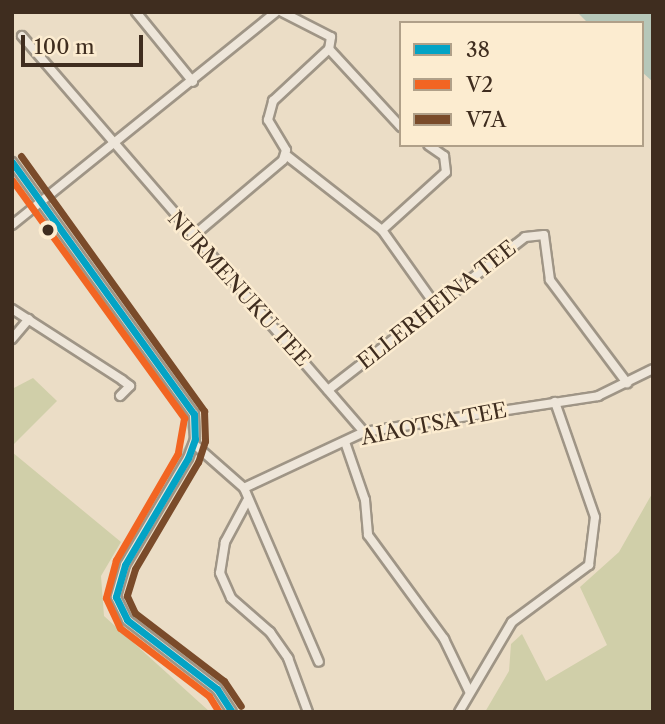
<!DOCTYPE html>
<style>
body{margin:0}
#map{position:relative;width:665px;height:724px;overflow:hidden;background:#ebddc6;font-family:"Libre Caslon Text",serif}
div>[style]{position:absolute}
.green>*{inset:0;background:#d0cfa9}
.water>*{inset:0;background:#b6c7b9}
.stream>*{height:2.5px;margin:-1.25px;padding:0 1.25px;transform-origin:1.25px;border-radius:1.25px;background:#b6c7b9}
.roads{filter:drop-shadow(2px 0 #9f9586) drop-shadow(-2px 0 #9f9586) drop-shadow(0 2px #9f9586) drop-shadow(0 -2px #9f9586)}
.minor>*{height:8px;margin:-4px;padding:0 4px;transform-origin:4px;border-radius:4px;background:#eee6da}
.bus-1>*{height:7px;margin:-3.5px;padding:0 3.5px;transform-origin:3.5px;border-radius:3.5px;background:#03a3c5}
.bus-2>*{height:7px;margin:-3.5px;padding:0 3.5px;transform-origin:3.5px;border-radius:3.5px;background:#f26522}
.bus-3>*{height:7px;margin:-3.5px;padding:0 3.5px;transform-origin:3.5px;border-radius:3.5px;background:#7a4b2a}
.dots>*{width:19px;height:19px;translate:-50% -50%;box-sizing:border-box;border:4px solid #fcecd0;border-radius:50%}
span{translate:-50% -50%;white-space:nowrap;text-align:center;line-height:1.15;-webkit-text-stroke:5px #fcecd0;paint-order:stroke}
.street-label{font-size:21px;color:#3f2d1f}
.frame{position:absolute;inset:0;border:14px solid #3f2d1f;pointer-events:none}
.legend{position:absolute;left:399px;top:21px;width:245px;height:126px;box-sizing:border-box;background:#fcecd0;border:2px solid #b0a089;margin:0;padding:9px 12px;list-style:none;font-size:21px;color:#3f2d1f}
.legend li{display:flex;align-items:center;gap:14px;height:35px}
.legend b{width:35px;border:2px solid #b0a089}
.scale{position:absolute;left:21px;top:35px;width:122px;height:32px;box-sizing:border-box;border:4px solid #3f2d1f;border-top:0;padding-left:9px;font-size:21px;line-height:24px;white-space:nowrap;color:#3f2d1f;-webkit-text-stroke:5px #fcecd0;paint-order:stroke}
</style>
<div id="map">
<div class="green">
<i style="clip-path:polygon(33px 378px,57px 401px,12px 446px,12px 389px)"></i>
<i style="clip-path:polygon(12px 452px,121px 542px,101px 576px,104px 616px,210px 712px,12px 712px)"></i>
<i style="clip-path:polygon(653px 492px,653px 712px,485px 712px,509px 671px,511px 644px,522px 634px,546px 681px,607px 645px,580px 587px,619px 552px)"></i>
</div>
<div class="water">
<i style="clip-path:polygon(577px 12px,653px 12px,653px 82px,642px 72px,642px 23px,588px 23px)"></i>
</div>
<div class="stream">
<i style="left:12px;top:177px;width:24px;rotate:55deg"></i>
<i style="left:66px;top:248px;width:157px;rotate:53.8deg"></i>
<i style="left:163px;top:381px;width:36px;rotate:54deg"></i>
<i style="left:184px;top:410px;width:23px;rotate:75deg"></i>
<i style="left:168px;top:477px;width:42px;rotate:-59.7deg"></i>
</div>
<div class="roads">
<div class="minor">
<i style="left:136px;top:12px;width:90px;rotate:50.8deg"></i>
<i style="left:282px;top:12px;width:55px;rotate:27deg"></i>
<i style="left:331px;top:37px;width:12px;rotate:99deg"></i>
<i style="left:329px;top:49px;width:106px;rotate:47.3deg"></i>
<i style="left:22px;top:36px;width:523px;rotate:49.18deg"></i>
<i style="left:286px;top:155px;width:122px;rotate:38deg"></i>
<i style="left:382px;top:230px;width:93px;rotate:54.6deg"></i>
<i style="left:12px;top:162px;width:311px;rotate:54.2deg"></i>
<i style="left:194px;top:414px;width:25px;rotate:88deg"></i>
<i style="left:195px;top:439px;width:20px;rotate:110deg"></i>
<i style="left:188px;top:458px;width:124px;rotate:120.5deg"></i>
<i style="left:125px;top:565px;width:33px;rotate:106deg"></i>
<i style="left:116px;top:597px;width:25px;rotate:64deg"></i>
<i style="left:127px;top:620px;width:113px;rotate:37.5deg"></i>
<i style="left:217px;top:689px;width:27px;rotate:57deg"></i>
<i style="left:12px;top:225px;width:339px;rotate:-38.9deg"></i>
<i style="left:382px;top:230px;width:86px;rotate:-42.2deg"></i>
<i style="left:446px;top:172px;width:16px;rotate:-97deg"></i>
<i style="left:444px;top:156px;width:19px;rotate:-145deg"></i>
<i style="left:192px;top:237px;width:119px;rotate:-40.2deg"></i>
<i style="left:283px;top:160px;width:10px;rotate:-73deg"></i>
<i style="left:286px;top:150px;width:35px;rotate:-121deg"></i>
<i style="left:268px;top:120px;width:20px;rotate:-75deg"></i>
<i style="left:273px;top:101px;width:76px;rotate:-42.9deg"></i>
<i style="left:12px;top:309px;width:131px;rotate:32.8deg"></i>
<i style="left:122px;top:380px;width:10px;rotate:37deg"></i>
<i style="left:130px;top:386px;width:14px;rotate:135deg"></i>
<i style="left:12px;top:339px;width:26px;rotate:-50deg"></i>
<i style="left:328px;top:390px;width:249px;rotate:-37.8deg"></i>
<i style="left:525px;top:237px;width:19px;rotate:-6deg"></i>
<i style="left:544px;top:235px;width:45px;rotate:82.4deg"></i>
<i style="left:550px;top:280px;width:129px;rotate:53.2deg"></i>
<i style="left:345px;top:442px;width:61px;rotate:71deg"></i>
<i style="left:365px;top:500px;width:35px;rotate:85deg"></i>
<i style="left:368px;top:535px;width:129px;rotate:53.8deg"></i>
<i style="left:444px;top:639px;width:58px;rotate:64.3deg"></i>
<i style="left:194px;top:444px;width:67px;rotate:41.3deg"></i>
<i style="left:244px;top:488px;width:132px;rotate:-25deg"></i>
<i style="left:364px;top:432px;width:237px;rotate:-8.7deg"></i>
<i style="left:598px;top:396px;width:61px;rotate:-26.1deg"></i>
<i style="left:244px;top:488px;width:189px;rotate:66.7deg"></i>
<i style="left:247px;top:501px;width:47px;rotate:118.2deg"></i>
<i style="left:225px;top:542px;width:31px;rotate:99deg"></i>
<i style="left:220px;top:573px;width:27px;rotate:66deg"></i>
<i style="left:231px;top:598px;width:52px;rotate:41.1deg"></i>
<i style="left:270px;top:632px;width:32px;rotate:55deg"></i>
<i style="left:288px;top:658px;width:58px;rotate:69.7deg"></i>
<i style="left:459px;top:712px;width:104px;rotate:-59.5deg"></i>
<i style="left:512px;top:622px;width:96px;rotate:-36.5deg"></i>
<i style="left:589px;top:565px;width:48px;rotate:-82.9deg"></i>
<i style="left:595px;top:517px;width:122px;rotate:-109.2deg"></i>
</div>
</div>
<div class="bus-1">
<i style="left:12px;top:162px;width:311px;rotate:54.2deg"></i>
<i style="left:194px;top:414px;width:25px;rotate:88deg"></i>
<i style="left:195px;top:439px;width:20px;rotate:110deg"></i>
<i style="left:188px;top:458px;width:124px;rotate:120.5deg"></i>
<i style="left:125px;top:565px;width:33px;rotate:106deg"></i>
<i style="left:116px;top:597px;width:25px;rotate:64deg"></i>
<i style="left:127px;top:620px;width:113px;rotate:37.5deg"></i>
<i style="left:217px;top:689px;width:27px;rotate:57deg"></i>
</div>
<div class="bus-2">
<i style="left:12px;top:180px;width:294px;rotate:54.1deg"></i>
<i style="left:184px;top:418px;width:36px;rotate:100deg"></i>
<i style="left:178px;top:453px;width:124px;rotate:120.1deg"></i>
<i style="left:116px;top:560px;width:39px;rotate:105deg"></i>
<i style="left:106px;top:598px;width:33px;rotate:65deg"></i>
<i style="left:120px;top:628px;width:112px;rotate:37.4deg"></i>
<i style="left:209px;top:696px;width:19px;rotate:58deg"></i>
</div>
<div class="bus-3">
<i style="left:21px;top:156px;width:314px;rotate:54.3deg"></i>
<i style="left:204px;top:411px;width:30px;rotate:88deg"></i>
<i style="left:205px;top:441px;width:22px;rotate:108deg"></i>
<i style="left:198px;top:462px;width:124px;rotate:120.5deg"></i>
<i style="left:135px;top:569px;width:28px;rotate:107deg"></i>
<i style="left:127px;top:596px;width:19px;rotate:65deg"></i>
<i style="left:135px;top:613px;width:112px;rotate:37.4deg"></i>
<i style="left:224px;top:681px;width:30px;rotate:56deg"></i>
</div>
<div class="dots">
<i style="left:48px;top:230px;background:#3f2d1f"></i>
</div>
<div class="street-label">
<span style="left:239px;top:289px;rotate:48deg">NURMENUKU TEE</span>
<span style="left:437px;top:305px;rotate:-38deg">ELLERHEINA TEE</span>
<span style="left:434px;top:424px;rotate:-11deg">AIAOTSA TEE</span>
</div>
<div class="frame"></div>
<ul class="legend">
<li><b style="height:9px;background:#03a3c5"></b>38</li>
<li><b style="height:9px;background:#f26522"></b>V2</li>
<li><b style="height:9px;background:#7a4b2a"></b>V7A</li>
</ul>
<div class="scale">100 m</div>
</div>
